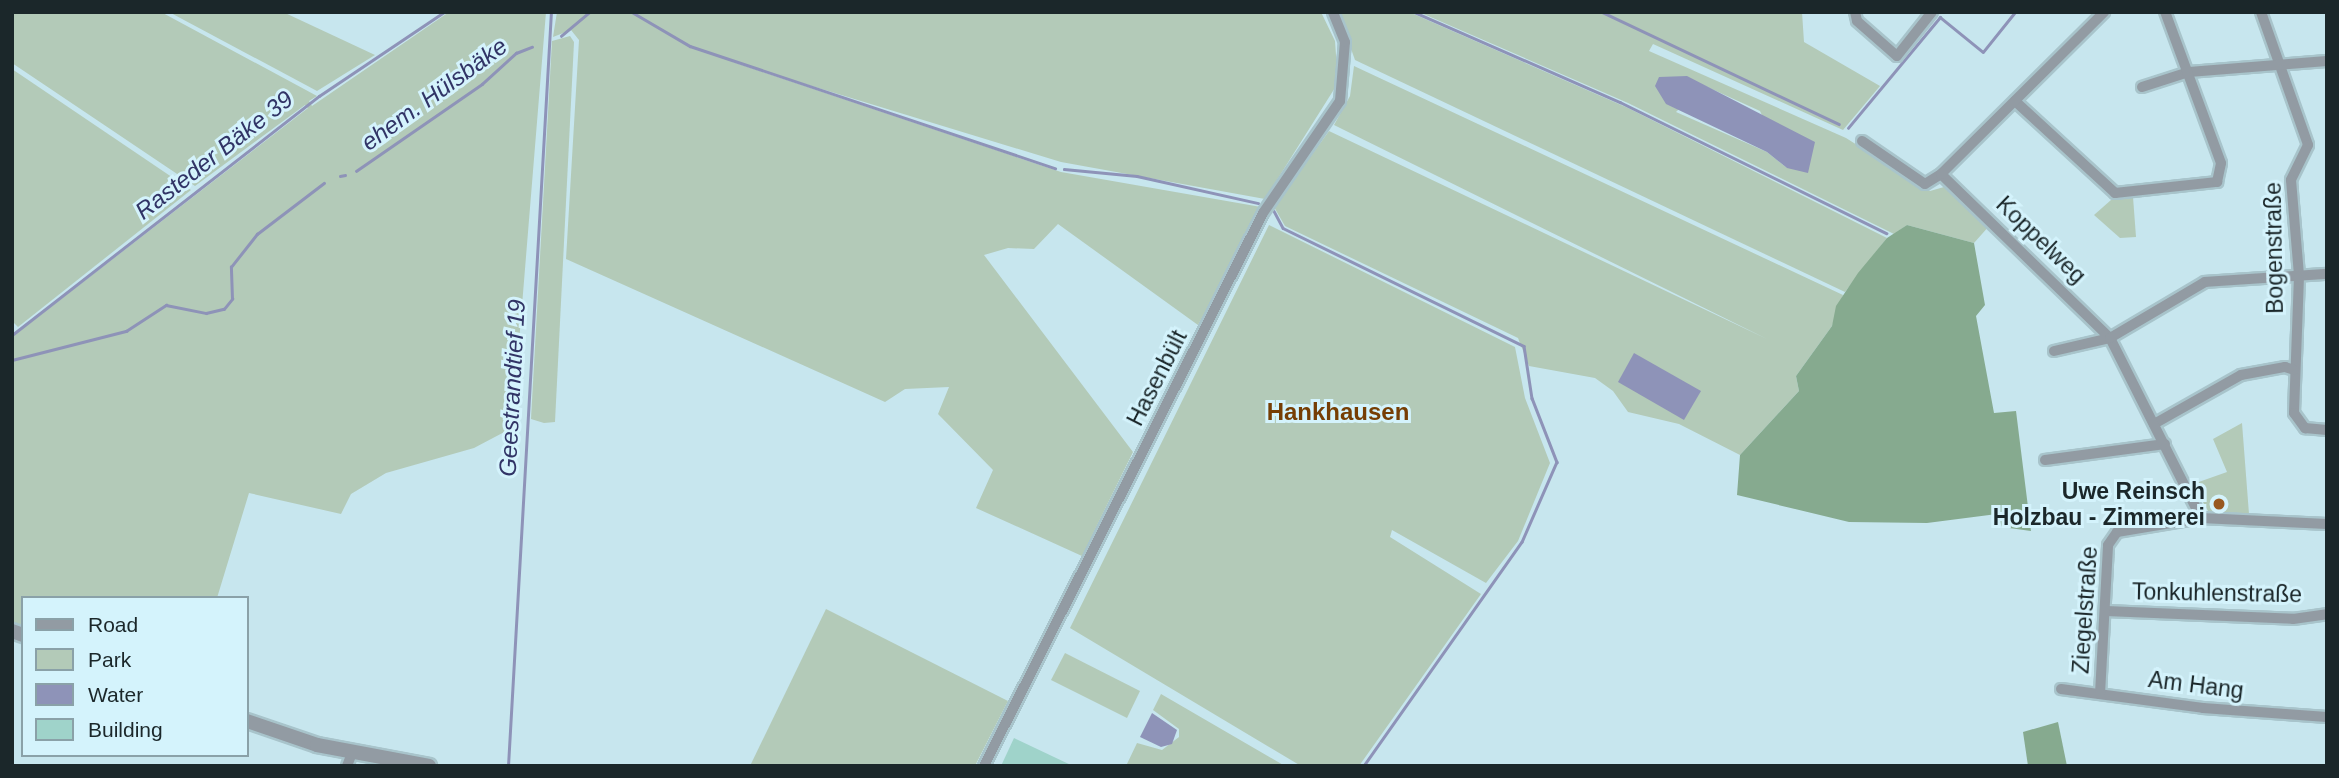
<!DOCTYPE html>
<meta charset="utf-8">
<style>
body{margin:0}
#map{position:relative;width:2339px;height:778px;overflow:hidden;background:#c7e6ee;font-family:Helvetica,sans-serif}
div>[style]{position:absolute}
.green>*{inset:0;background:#b3cab8}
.forest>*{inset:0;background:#86aa8f}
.water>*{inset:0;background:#8e93b8}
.stream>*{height:2.5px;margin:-1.25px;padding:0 1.25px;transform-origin:1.25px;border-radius:1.25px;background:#8e93b8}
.building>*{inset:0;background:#9fd3ca}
.roads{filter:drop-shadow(2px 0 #a8c4cb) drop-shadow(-2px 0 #a8c4cb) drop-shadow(0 2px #a8c4cb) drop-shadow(0 -2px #a8c4cb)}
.minor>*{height:10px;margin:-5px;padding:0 5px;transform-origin:5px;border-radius:5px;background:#929ba3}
.tertiary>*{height:14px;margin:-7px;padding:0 7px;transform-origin:7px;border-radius:7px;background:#929ba3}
.dots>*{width:19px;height:19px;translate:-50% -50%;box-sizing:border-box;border:4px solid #d4f3fc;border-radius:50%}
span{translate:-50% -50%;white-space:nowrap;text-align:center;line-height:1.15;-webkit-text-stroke:6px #d4f3fc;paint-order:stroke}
.street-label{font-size:23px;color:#1b272a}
.poi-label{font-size:23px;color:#1b272a;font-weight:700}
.right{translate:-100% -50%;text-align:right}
.water-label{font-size:24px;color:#313466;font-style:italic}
.neighbourhood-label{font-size:24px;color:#763e04;font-weight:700}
.frame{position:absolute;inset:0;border:14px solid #1b272a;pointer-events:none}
.legend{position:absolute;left:21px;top:596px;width:228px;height:161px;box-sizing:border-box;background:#d4f3fc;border:2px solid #8aa1a8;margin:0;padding:9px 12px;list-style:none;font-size:21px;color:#1b272a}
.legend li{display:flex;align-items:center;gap:14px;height:35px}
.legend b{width:35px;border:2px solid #8aa1a8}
</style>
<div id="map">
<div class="green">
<i style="clip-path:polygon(12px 12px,161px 12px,317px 96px,309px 101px,312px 106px,449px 12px,546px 12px,512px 428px,474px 448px,386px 473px,351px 494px,341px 514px,249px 493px,217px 598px,23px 598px,23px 626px,12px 622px,12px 337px,308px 108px,305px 105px,195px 186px,12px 63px)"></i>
<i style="clip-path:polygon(169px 12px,283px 12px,375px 55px,317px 91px)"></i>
<i style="clip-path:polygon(557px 12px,1321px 12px,1335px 41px,1338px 83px,1265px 199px,1061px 162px,730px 61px,1061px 172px,1261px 207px,1198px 325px,1058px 224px,1034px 249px,1008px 248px,984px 255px,1133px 452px,1082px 556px,976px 508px,993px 470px,938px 414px,949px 387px,905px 389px,885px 402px,566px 259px,579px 40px,571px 30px,553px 37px)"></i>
<i style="clip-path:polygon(1338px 12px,1409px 12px,1628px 108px,1887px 238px,1845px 292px,1355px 60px)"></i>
<i style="clip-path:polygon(evenodd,1419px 12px,1802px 12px,1804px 42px,1880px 86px,1843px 130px,1653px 44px,1649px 51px,1846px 138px,1930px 191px,1944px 187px,1990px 225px,1974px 243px,1907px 225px,1894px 234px,1628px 103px,1419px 12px,1703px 85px,1760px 111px,1787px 168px,1767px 152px,1676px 112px,1703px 85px)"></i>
<i style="clip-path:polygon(570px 36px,574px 42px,555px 422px,544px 423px,531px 419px,552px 41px)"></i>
<i style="clip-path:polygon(1354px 66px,1843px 295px,1832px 326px,1796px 376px,1799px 391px,1740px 455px,1679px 424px,1628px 412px,1613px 391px,1595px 378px,1529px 366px,1518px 338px,1285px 226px,1274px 207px,1329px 131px,1767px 339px,1334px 125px,1350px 96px)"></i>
<i style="clip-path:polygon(12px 69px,191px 190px,18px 327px,12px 321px)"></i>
<i style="clip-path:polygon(2133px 197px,2136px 237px,2120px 238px,2094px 215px,2111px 200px)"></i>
<i style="clip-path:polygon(1269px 225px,1515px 347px,1525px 398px,1550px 463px,1518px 541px,1486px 583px,1392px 530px,1390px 537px,1481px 594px,1359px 766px,1301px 766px,1070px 628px)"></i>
<i style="clip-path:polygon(2242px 423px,2249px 514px,2208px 511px,2193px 484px,2227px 472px,2213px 439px)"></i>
<i style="clip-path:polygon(826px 609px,1008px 701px,975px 766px,750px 766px)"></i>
<i style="clip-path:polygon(1065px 653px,1140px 691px,1127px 718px,1051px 680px)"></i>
<i style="clip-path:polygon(1161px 694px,1285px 766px,1126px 766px,1137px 743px,1162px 750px,1179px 737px,1179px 729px,1153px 710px)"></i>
</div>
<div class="forest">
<i style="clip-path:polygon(1907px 225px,1974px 243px,1985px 305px,1976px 316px,1994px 413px,2016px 411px,2031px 531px,2002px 527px,1997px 514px,1927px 523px,1849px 522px,1737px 495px,1740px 455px,1799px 391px,1796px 376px,1832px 326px,1836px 306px,1858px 273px,1887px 238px)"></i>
<i style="clip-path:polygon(2058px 722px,2067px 766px,2028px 766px,2023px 732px)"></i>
</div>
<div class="water">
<i style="clip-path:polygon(1687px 76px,1815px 142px,1808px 173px,1787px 168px,1767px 152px,1666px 104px,1655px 86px,1659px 77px)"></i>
<i style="clip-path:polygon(1634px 353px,1701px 391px,1684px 420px,1618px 382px)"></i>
<i style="clip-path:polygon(1152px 713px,1177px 730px,1172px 744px,1161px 747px,1140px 737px)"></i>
</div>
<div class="stream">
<i style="left:632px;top:12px;width:67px;rotate:30.4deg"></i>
<i style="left:690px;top:46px;width:385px;rotate:18.5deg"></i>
<i style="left:1414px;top:12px;width:225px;rotate:23.6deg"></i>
<i style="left:1620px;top:102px;width:297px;rotate:26.2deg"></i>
<i style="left:1602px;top:12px;width:262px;rotate:25.3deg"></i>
<i style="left:561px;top:36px;width:38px;rotate:-40deg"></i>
<i style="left:1848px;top:128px;width:144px;rotate:-50.3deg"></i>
<i style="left:1940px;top:17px;width:55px;rotate:39.1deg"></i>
<i style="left:1983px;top:52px;width:51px;rotate:-51.3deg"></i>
<i style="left:1064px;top:169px;width:73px;rotate:5.5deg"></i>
<i style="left:1137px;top:176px;width:124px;rotate:12.6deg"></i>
<i style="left:356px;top:171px;width:153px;rotate:-34.6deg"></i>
<i style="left:482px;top:84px;width:46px;rotate:-42.4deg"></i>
<i style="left:516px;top:53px;width:17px;rotate:-21deg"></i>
<i style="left:340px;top:176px;width:5px;rotate:-11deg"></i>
<i style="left:1274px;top:211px;width:19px;rotate:62deg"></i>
<i style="left:1283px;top:228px;width:268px;rotate:26.1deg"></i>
<i style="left:1524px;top:346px;width:53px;rotate:81.3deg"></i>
<i style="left:1532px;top:398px;width:69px;rotate:68.7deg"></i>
<i style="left:1557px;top:462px;width:87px;rotate:113.6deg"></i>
<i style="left:1522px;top:542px;width:274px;rotate:125.2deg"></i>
<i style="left:12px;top:335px;width:389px;rotate:-37.9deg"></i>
<i style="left:319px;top:96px;width:151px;rotate:-33.9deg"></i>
<i style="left:12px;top:360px;width:118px;rotate:-14.3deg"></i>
<i style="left:126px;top:331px;width:48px;rotate:-33deg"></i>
<i style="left:166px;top:305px;width:41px;rotate:11.3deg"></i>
<i style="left:206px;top:313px;width:18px;rotate:-13deg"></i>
<i style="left:224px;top:309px;width:13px;rotate:-51deg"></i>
<i style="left:232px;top:299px;width:32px;rotate:-92deg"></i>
<i style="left:231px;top:267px;width:42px;rotate:-51.8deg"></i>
<i style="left:257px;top:234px;width:84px;rotate:-37.3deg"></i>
<i style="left:508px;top:766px;width:755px;rotate:-86.74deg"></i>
</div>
<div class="building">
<i style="clip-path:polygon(1014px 738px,1073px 766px,1001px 766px)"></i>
</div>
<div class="roads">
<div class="minor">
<i style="left:1855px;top:12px;width:9px;rotate:77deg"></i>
<i style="left:1857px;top:21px;width:53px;rotate:41.2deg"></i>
<i style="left:1897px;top:56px;width:56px;rotate:-51.5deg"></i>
<i style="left:2261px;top:12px;width:141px;rotate:70.5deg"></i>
<i style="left:2308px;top:145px;width:39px;rotate:116deg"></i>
<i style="left:2291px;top:180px;width:96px;rotate:85.2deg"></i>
<i style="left:2299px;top:276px;width:137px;rotate:92.1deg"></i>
<i style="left:2294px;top:413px;width:19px;rotate:54deg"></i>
<i style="left:2305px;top:428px;width:22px;rotate:5deg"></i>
<i style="left:2142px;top:87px;width:49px;rotate:-17.7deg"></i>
<i style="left:2189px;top:72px;width:138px;rotate:-4.6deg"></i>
<i style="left:2015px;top:101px;width:136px;rotate:42.6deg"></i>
<i style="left:2115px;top:193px;width:103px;rotate:-6.2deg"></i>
<i style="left:2217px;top:182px;width:19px;rotate:-78deg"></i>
<i style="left:2221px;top:163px;width:161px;rotate:-110.3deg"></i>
<i style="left:1862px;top:141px;width:76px;rotate:34.3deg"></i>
<i style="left:1925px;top:184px;width:19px;rotate:-32deg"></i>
<i style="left:2054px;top:351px;width:57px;rotate:-13.1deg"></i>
<i style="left:2110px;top:338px;width:235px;rotate:-135.9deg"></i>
<i style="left:1941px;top:174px;width:230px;rotate:-44.8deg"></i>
<i style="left:2154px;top:424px;width:100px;rotate:-29.4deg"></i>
<i style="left:2241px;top:375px;width:45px;rotate:-10.3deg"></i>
<i style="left:2285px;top:367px;width:9px;rotate:18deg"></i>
<i style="left:2045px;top:460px;width:121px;rotate:-7.6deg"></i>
<i style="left:2201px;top:518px;width:202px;rotate:-116.8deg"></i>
<i style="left:2110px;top:338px;width:110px;rotate:-30.5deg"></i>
<i style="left:2205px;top:282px;width:122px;rotate:-3.8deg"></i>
<i style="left:2106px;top:611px;width:187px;rotate:2.4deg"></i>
<i style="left:2293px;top:619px;width:34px;rotate:-8deg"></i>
<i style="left:2061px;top:689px;width:143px;rotate:7.6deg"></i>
<i style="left:2203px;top:708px;width:124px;rotate:4.2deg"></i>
<i style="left:2100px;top:694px;width:149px;rotate:-86.9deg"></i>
<i style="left:2108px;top:545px;width:16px;rotate:-55deg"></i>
<i style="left:2117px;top:532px;width:85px;rotate:-9.5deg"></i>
<i style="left:2201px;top:518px;width:126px;rotate:2.7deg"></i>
<i style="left:347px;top:766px;width:14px;rotate:-69deg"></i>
<i style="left:984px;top:766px;width:619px;rotate:-63.23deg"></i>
<i style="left:1263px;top:213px;width:136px;rotate:-55.5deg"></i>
<i style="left:1340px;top:101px;width:59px;rotate:-85.2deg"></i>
<i style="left:1345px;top:42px;width:32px;rotate:-112deg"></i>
</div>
<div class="tertiary">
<i style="left:12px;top:631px;width:12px;rotate:20deg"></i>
<i style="left:247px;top:721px;width:74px;rotate:18.9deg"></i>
<i style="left:317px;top:745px;width:114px;rotate:10.6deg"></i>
</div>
</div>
<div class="dots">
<i style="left:2219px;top:504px;background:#985921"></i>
</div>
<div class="street-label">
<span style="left:2041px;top:240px;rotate:44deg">Koppelweg</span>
<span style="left:2274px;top:248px;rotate:-91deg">Bogenstraße</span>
<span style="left:1157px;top:378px;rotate:-63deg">Hasenbült</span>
<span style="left:2217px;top:593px;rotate:1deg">Tonkuhlenstraße</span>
<span style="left:2085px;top:610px;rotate:-86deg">Ziegelstraße</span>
<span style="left:2196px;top:685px;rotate:7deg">Am Hang</span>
</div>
<div class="poi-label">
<span class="right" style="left:2205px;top:504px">Uwe Reinsch<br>Holzbau - Zimmerei</span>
</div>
<div class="water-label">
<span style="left:434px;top:94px;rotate:-36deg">ehem. Hülsbäke</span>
<span style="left:214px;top:155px;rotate:-38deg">Rasteder Bäke 39</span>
<span style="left:512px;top:388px;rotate:-87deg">Geestrandtief 19</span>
</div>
<div class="neighbourhood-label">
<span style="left:1338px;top:412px">Hankhausen</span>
</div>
<div class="frame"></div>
<ul class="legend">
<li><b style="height:9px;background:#929ba3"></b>Road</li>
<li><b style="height:19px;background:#b3cab8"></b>Park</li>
<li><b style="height:19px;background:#8e93b8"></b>Water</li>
<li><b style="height:19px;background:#9fd3ca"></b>Building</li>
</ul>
</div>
